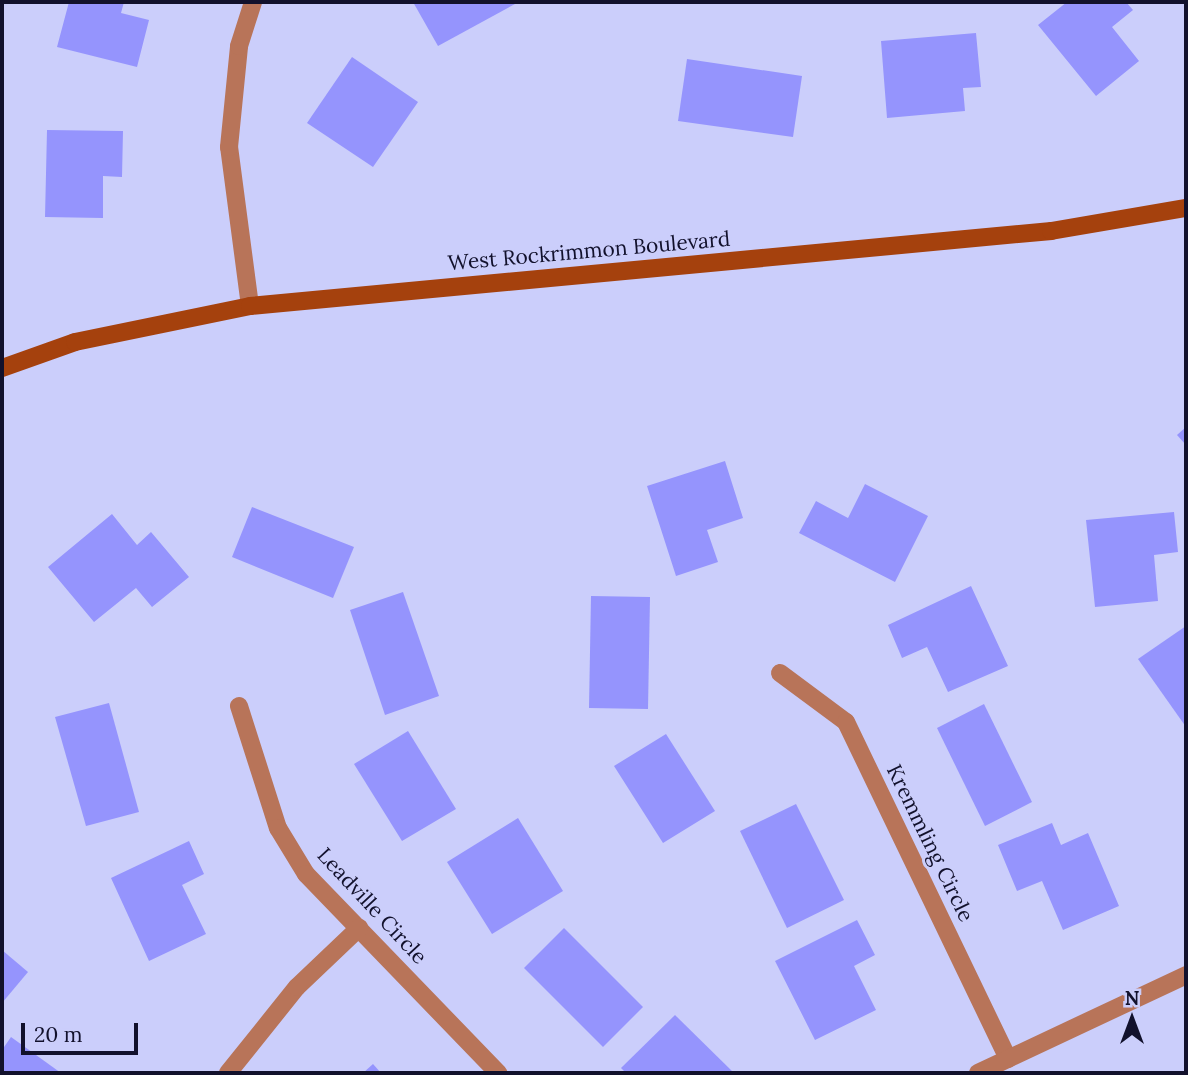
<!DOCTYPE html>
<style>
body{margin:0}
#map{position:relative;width:1188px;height:1075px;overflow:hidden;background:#cbcefb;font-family:Lora,serif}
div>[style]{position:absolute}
.building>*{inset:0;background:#9594fd}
.minor>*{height:18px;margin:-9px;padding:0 9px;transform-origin:9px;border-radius:9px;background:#b87459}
.secondary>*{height:18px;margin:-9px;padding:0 9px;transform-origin:9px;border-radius:9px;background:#a5410d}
span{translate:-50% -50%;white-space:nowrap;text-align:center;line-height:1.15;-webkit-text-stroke:6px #cbcefb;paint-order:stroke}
.street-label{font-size:21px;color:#12112c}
.frame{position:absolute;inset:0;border:4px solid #12112c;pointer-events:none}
.north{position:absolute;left:1097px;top:984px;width:70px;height:70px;-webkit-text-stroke:5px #cbcefb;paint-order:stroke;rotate:0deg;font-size:19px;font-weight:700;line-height:28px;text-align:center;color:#12112c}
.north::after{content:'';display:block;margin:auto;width:24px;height:32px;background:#12112c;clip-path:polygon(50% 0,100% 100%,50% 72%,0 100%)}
.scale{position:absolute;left:21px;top:1023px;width:117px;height:32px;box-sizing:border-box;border:4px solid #12112c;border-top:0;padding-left:9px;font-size:21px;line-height:24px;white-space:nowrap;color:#12112c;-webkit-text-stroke:5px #cbcefb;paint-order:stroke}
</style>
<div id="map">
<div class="building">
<i style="clip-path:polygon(69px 2px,124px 2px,121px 13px,149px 20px,137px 67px,57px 47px)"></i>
<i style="clip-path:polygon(413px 2px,514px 2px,515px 4px,438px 46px)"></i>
<i style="clip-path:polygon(1067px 2px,1126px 2px,1133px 10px,1112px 27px,1139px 61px,1096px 96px,1038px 25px)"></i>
<i style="clip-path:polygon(976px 33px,981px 87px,963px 88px,965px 111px,887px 118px,881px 41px)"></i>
<i style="clip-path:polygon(352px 57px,418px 102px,373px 167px,307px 123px)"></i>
<i style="clip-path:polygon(687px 59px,802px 76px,793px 137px,678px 121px)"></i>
<i style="clip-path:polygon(47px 130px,123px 131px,122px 177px,103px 176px,103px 218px,45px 217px)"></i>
<i style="clip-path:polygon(1186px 427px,1186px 445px,1177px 435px)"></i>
<i style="clip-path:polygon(725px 461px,743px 518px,707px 530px,718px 562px,676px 576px,647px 486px)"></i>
<i style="clip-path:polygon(865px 484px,928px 516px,895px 582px,799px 533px,816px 501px,848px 518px)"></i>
<i style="clip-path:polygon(252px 507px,354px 547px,333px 598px,232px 557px)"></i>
<i style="clip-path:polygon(1174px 512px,1178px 552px,1154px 555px,1158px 601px,1095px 607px,1086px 520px)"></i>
<i style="clip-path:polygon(112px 514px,137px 545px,151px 532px,189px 577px,152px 607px,136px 588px,94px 622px,48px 567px)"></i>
<i style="clip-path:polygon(971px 586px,1008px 666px,948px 692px,927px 647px,902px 658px,888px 625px)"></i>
<i style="clip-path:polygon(403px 592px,439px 696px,385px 715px,350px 610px)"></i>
<i style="clip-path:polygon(591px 596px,650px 597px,648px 709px,589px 708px)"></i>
<i style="clip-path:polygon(1186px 626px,1186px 727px,1138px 659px)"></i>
<i style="clip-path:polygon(109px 703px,139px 812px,86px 826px,55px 717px)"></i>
<i style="clip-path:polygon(984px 704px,1032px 802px,985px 826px,937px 728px)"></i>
<i style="clip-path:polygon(408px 731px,456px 809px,402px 841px,354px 764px)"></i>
<i style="clip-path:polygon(666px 734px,715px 811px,663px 843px,614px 766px)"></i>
<i style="clip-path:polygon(796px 804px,844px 900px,787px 928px,740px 831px)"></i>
<i style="clip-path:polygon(518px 818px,563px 891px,492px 934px,447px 862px)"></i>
<i style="clip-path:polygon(1052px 823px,1061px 845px,1088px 833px,1119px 906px,1063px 930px,1042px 881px,1017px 891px,998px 845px)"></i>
<i style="clip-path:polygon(189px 841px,204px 874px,182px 885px,206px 934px,149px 961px,111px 878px)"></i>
<i style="clip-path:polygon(857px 920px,875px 955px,854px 966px,876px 1010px,815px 1040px,775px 961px)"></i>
<i style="clip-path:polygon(564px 928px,643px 1007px,603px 1047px,524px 968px)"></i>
<i style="clip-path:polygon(2px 950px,28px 972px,2px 1003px)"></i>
<i style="clip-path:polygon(675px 1015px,734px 1073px,626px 1073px,621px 1068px)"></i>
<i style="clip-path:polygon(11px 1037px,61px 1073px,2px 1073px,2px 1050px)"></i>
<i style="clip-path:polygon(373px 1064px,381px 1073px,363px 1073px)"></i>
</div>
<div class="minor">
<i style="left:250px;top:306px;width:160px;rotate:-97.5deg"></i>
<i style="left:229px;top:147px;width:101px;rotate:-84.3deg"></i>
<i style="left:239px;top:46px;width:46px;rotate:-72.3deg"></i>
<i style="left:780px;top:673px;width:82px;rotate:36.6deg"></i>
<i style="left:846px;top:722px;width:374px;rotate:64.3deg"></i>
<i style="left:239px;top:706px;width:128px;rotate:72.3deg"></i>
<i style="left:278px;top:828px;width:54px;rotate:58.7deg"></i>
<i style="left:306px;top:874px;width:277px;rotate:46deg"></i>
<i style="left:228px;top:1073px;width:110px;rotate:-51.3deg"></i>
<i style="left:297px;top:987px;width:86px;rotate:-43.6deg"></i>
<i style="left:978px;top:1073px;width:230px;rotate:-25.2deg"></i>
</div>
<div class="secondary">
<i style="left:2px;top:368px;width:77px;rotate:-19.6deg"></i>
<i style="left:75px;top:342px;width:179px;rotate:-11.6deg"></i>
<i style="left:250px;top:306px;width:805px;rotate:-5.35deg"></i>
<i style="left:1051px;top:231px;width:137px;rotate:-9.7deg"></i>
</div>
<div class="street-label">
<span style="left:589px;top:251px;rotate:-5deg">West Rockrimmon Boulevard</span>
<span style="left:930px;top:843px;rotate:64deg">Kremmling Circle</span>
<span style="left:372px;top:906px;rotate:47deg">Leadville Circle</span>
</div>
<div class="frame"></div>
<div class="north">N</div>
<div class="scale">20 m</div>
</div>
